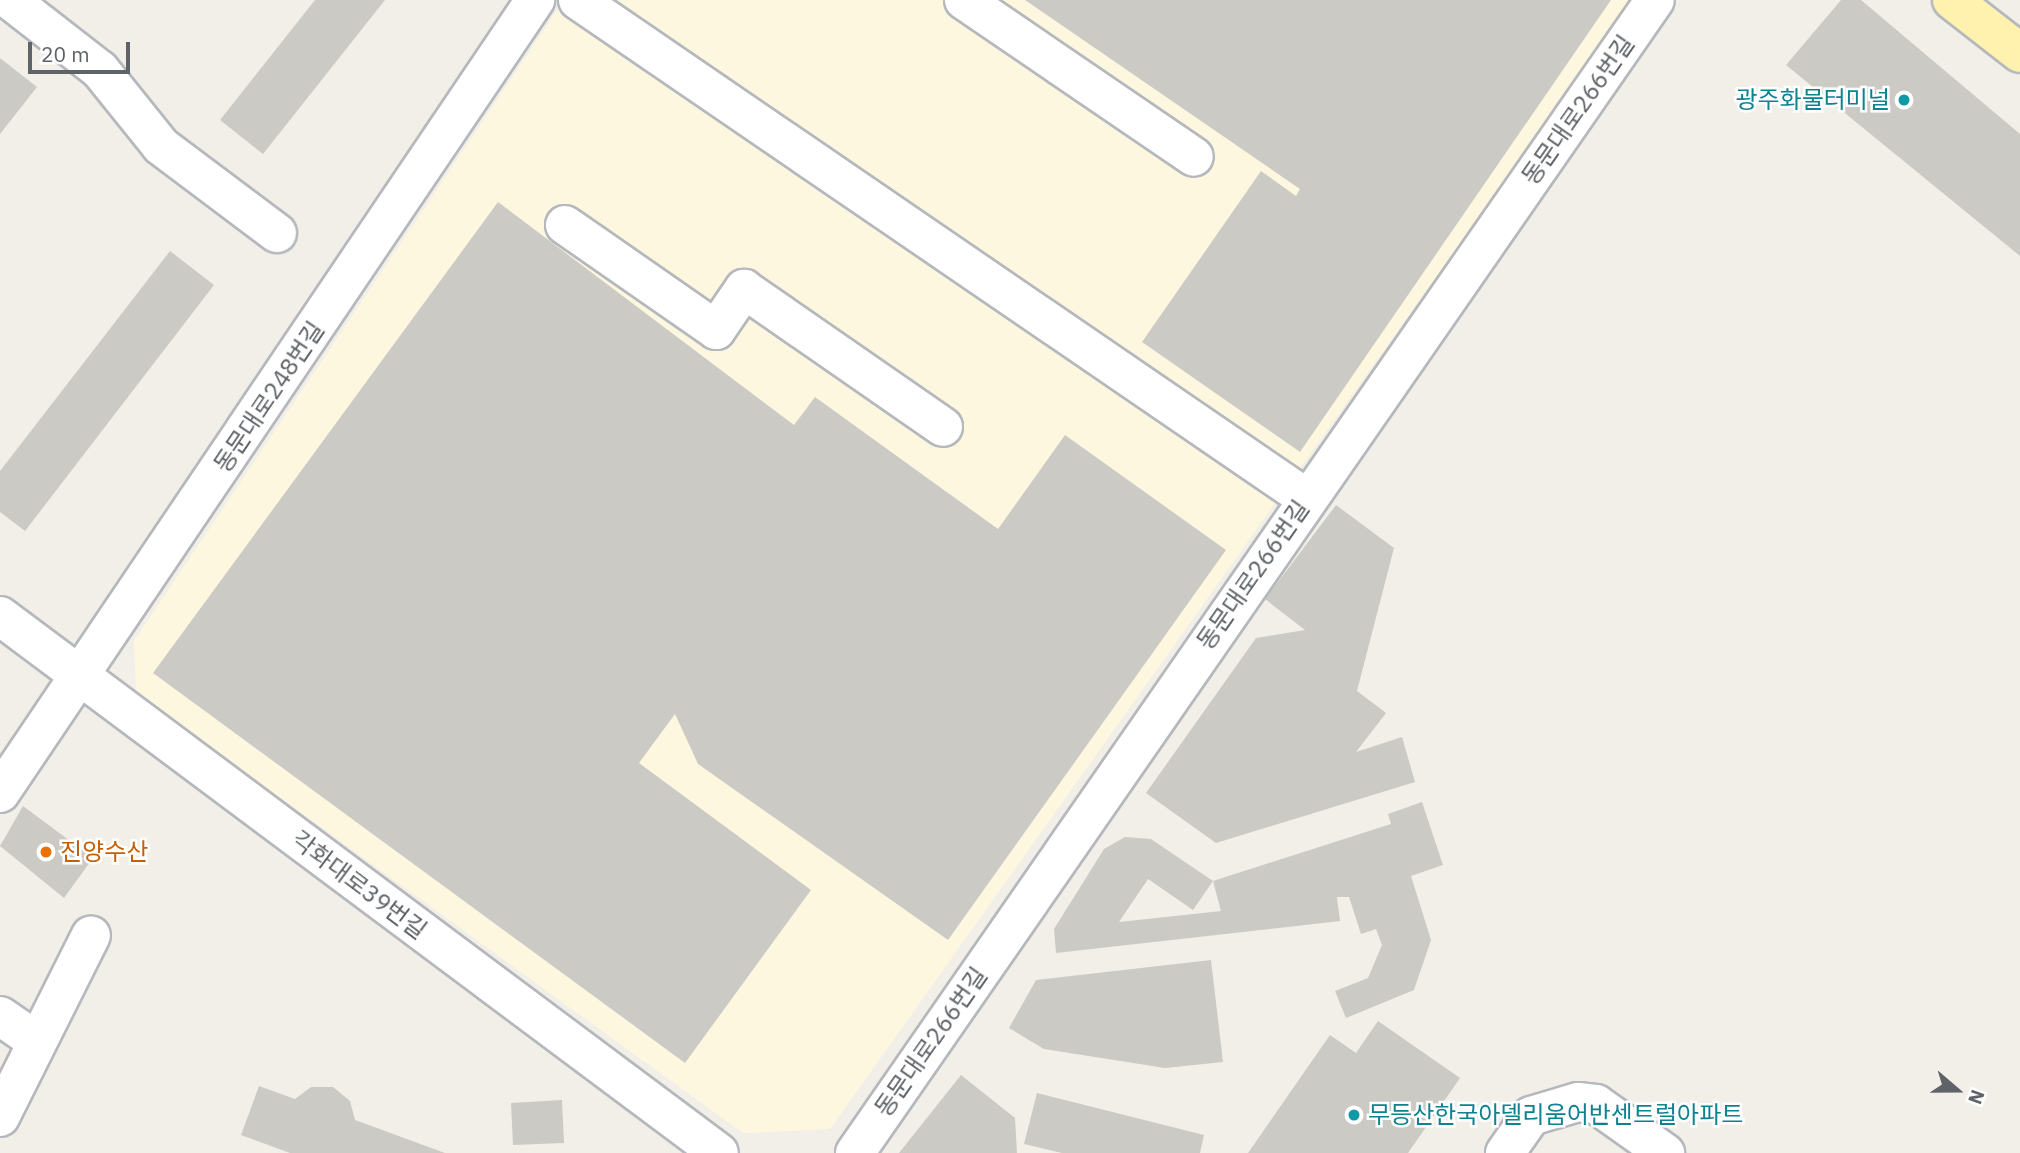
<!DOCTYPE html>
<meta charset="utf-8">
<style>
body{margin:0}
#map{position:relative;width:2020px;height:1153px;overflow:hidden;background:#f1efe8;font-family:"IBM Plex Sans","Noto Sans KR",sans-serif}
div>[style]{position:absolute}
.commercial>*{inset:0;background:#fef7e0}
.building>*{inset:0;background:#cccac5}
.roads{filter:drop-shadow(2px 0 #b5b8bc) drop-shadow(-2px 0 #b5b8bc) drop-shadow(0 2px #b5b8bc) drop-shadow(0 -2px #b5b8bc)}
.minor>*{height:38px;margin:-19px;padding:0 19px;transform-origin:19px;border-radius:19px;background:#fff}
.major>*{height:38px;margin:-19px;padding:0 19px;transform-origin:19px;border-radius:19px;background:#fff2af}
.dots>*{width:19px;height:19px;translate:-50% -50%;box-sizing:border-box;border:4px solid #fff;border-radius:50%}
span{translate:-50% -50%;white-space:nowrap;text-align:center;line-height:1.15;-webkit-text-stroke:5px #fff;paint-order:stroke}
.culture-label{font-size:24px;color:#0d838f}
.right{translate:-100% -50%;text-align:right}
.left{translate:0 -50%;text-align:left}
.street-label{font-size:24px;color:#5f6368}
.food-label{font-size:24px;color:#c56008}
.north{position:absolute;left:1922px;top:1055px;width:70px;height:70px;-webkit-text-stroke:5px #fff;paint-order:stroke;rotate:110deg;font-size:19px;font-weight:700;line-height:28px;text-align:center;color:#5f6368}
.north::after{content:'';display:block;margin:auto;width:24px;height:32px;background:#5f6368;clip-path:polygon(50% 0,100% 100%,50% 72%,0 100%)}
.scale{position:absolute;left:28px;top:42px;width:102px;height:32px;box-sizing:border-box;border:4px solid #5f6368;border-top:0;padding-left:9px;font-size:21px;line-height:24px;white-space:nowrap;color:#5f6368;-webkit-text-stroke:5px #fff;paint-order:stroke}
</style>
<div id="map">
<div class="commercial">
<i style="clip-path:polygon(564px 0,1633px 0,830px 1129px,743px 1133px,136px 693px,134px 641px)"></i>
</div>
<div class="building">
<i style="clip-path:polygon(315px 0,385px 0,263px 154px,220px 120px)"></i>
<i style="clip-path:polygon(1025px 0,1611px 0,1300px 452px,1142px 342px,1261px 171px,1296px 196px,1300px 189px)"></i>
<i style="clip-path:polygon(1841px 0,1861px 0,2020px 134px,2020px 256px,1786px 65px)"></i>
<i style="clip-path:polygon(0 58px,37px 87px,0 134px)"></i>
<i style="clip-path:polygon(498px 202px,794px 425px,815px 397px,998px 529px,1065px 435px,1226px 550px,948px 940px,698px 764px,675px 714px,639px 763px,811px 890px,685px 1063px,153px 673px)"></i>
<i style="clip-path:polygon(170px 251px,214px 285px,25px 531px,0 512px,0 471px)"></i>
<i style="clip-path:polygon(1336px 505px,1394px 548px,1357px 691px,1386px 713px,1356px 752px,1402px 737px,1415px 782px,1216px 843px,1146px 793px,1256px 638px,1305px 630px,1265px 599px)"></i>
<i style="clip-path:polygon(evenodd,1422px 802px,1443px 865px,1411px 876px,1431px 940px,1414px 990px,1346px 1018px,1335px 991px,1368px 978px,1382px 945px,1376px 929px,1361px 934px,1349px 897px,1337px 897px,1340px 921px,1056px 953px,1054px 929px,1104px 849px,1125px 837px,1151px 839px,1213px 881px,1391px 824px,1388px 814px,1422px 802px,1148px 879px,1193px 910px,1213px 881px,1221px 911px,1119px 922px,1148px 879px)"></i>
<i style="clip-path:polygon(23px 806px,93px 858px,64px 898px,0 846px)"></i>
<i style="clip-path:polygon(1211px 960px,1223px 1062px,1165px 1068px,1044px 1049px,1009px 1028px,1036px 980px)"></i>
<i style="clip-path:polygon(1378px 1021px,1460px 1078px,1408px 1153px,1248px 1153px,1330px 1035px,1356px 1053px)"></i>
<i style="clip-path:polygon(961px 1075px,1015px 1118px,1017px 1153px,899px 1153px)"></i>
<i style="clip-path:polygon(259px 1086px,295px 1099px,311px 1087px,333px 1087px,350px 1101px,355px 1120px,445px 1153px,290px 1153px,241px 1135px)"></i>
<i style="clip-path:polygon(1037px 1093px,1204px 1135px,1200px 1153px,1062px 1153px,1024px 1144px)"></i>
<i style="clip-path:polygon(562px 1100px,564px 1143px,513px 1145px,511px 1103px)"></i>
</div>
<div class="roads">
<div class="minor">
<i style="left:10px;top:0;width:114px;rotate:37.9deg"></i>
<i style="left:100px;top:70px;width:97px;rotate:51.2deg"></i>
<i style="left:161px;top:146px;width:145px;rotate:36.9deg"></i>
<i style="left:578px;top:0;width:882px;rotate:34.37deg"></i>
<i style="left:964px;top:0;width:278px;rotate:34.3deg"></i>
<i style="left:565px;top:225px;width:184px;rotate:34.8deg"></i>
<i style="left:716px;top:330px;width:50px;rotate:-55.7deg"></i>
<i style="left:744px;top:289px;width:242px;rotate:34.7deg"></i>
<i style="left:0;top:616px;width:897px;rotate:36.75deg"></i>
<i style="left:0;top:793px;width:957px;rotate:-55.99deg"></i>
<i style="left:0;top:1016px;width:42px;rotate:34.4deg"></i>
<i style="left:0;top:1117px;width:203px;rotate:-63.4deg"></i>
<i style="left:855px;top:1153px;width:1403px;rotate:-55.25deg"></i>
<i style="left:1505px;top:1153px;width:45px;rotate:-54.9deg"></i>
<i style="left:1531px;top:1116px;width:49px;rotate:-16.6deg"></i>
<i style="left:1578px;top:1102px;width:18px;rotate:6deg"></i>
<i style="left:1596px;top:1104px;width:85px;rotate:35.4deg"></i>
</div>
<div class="major">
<i style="left:1952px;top:0;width:86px;rotate:37.9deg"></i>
</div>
</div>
<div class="dots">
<i style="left:1904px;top:100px;background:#0f9aa8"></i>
<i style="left:46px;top:852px;background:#e8710a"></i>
<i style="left:1354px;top:1115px;background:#0f9aa8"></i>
</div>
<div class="culture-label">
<span class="right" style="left:1890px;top:100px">광주화물터미널</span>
<span class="left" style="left:1368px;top:1115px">무등산한국아델리움어반센트럴아파트</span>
</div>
<div class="street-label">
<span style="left:1578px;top:110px;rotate:-55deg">동문대로266번길</span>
<span style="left:269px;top:397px;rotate:-56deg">동문대로248번길</span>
<span style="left:1253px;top:575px;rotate:-55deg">동문대로266번길</span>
<span style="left:359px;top:885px;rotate:37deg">각화대로39번길</span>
<span style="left:931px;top:1042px;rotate:-55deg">동문대로266번길</span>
</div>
<div class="food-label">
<span class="left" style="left:60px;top:852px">진양수산</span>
</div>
<div class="north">N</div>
<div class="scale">20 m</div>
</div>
